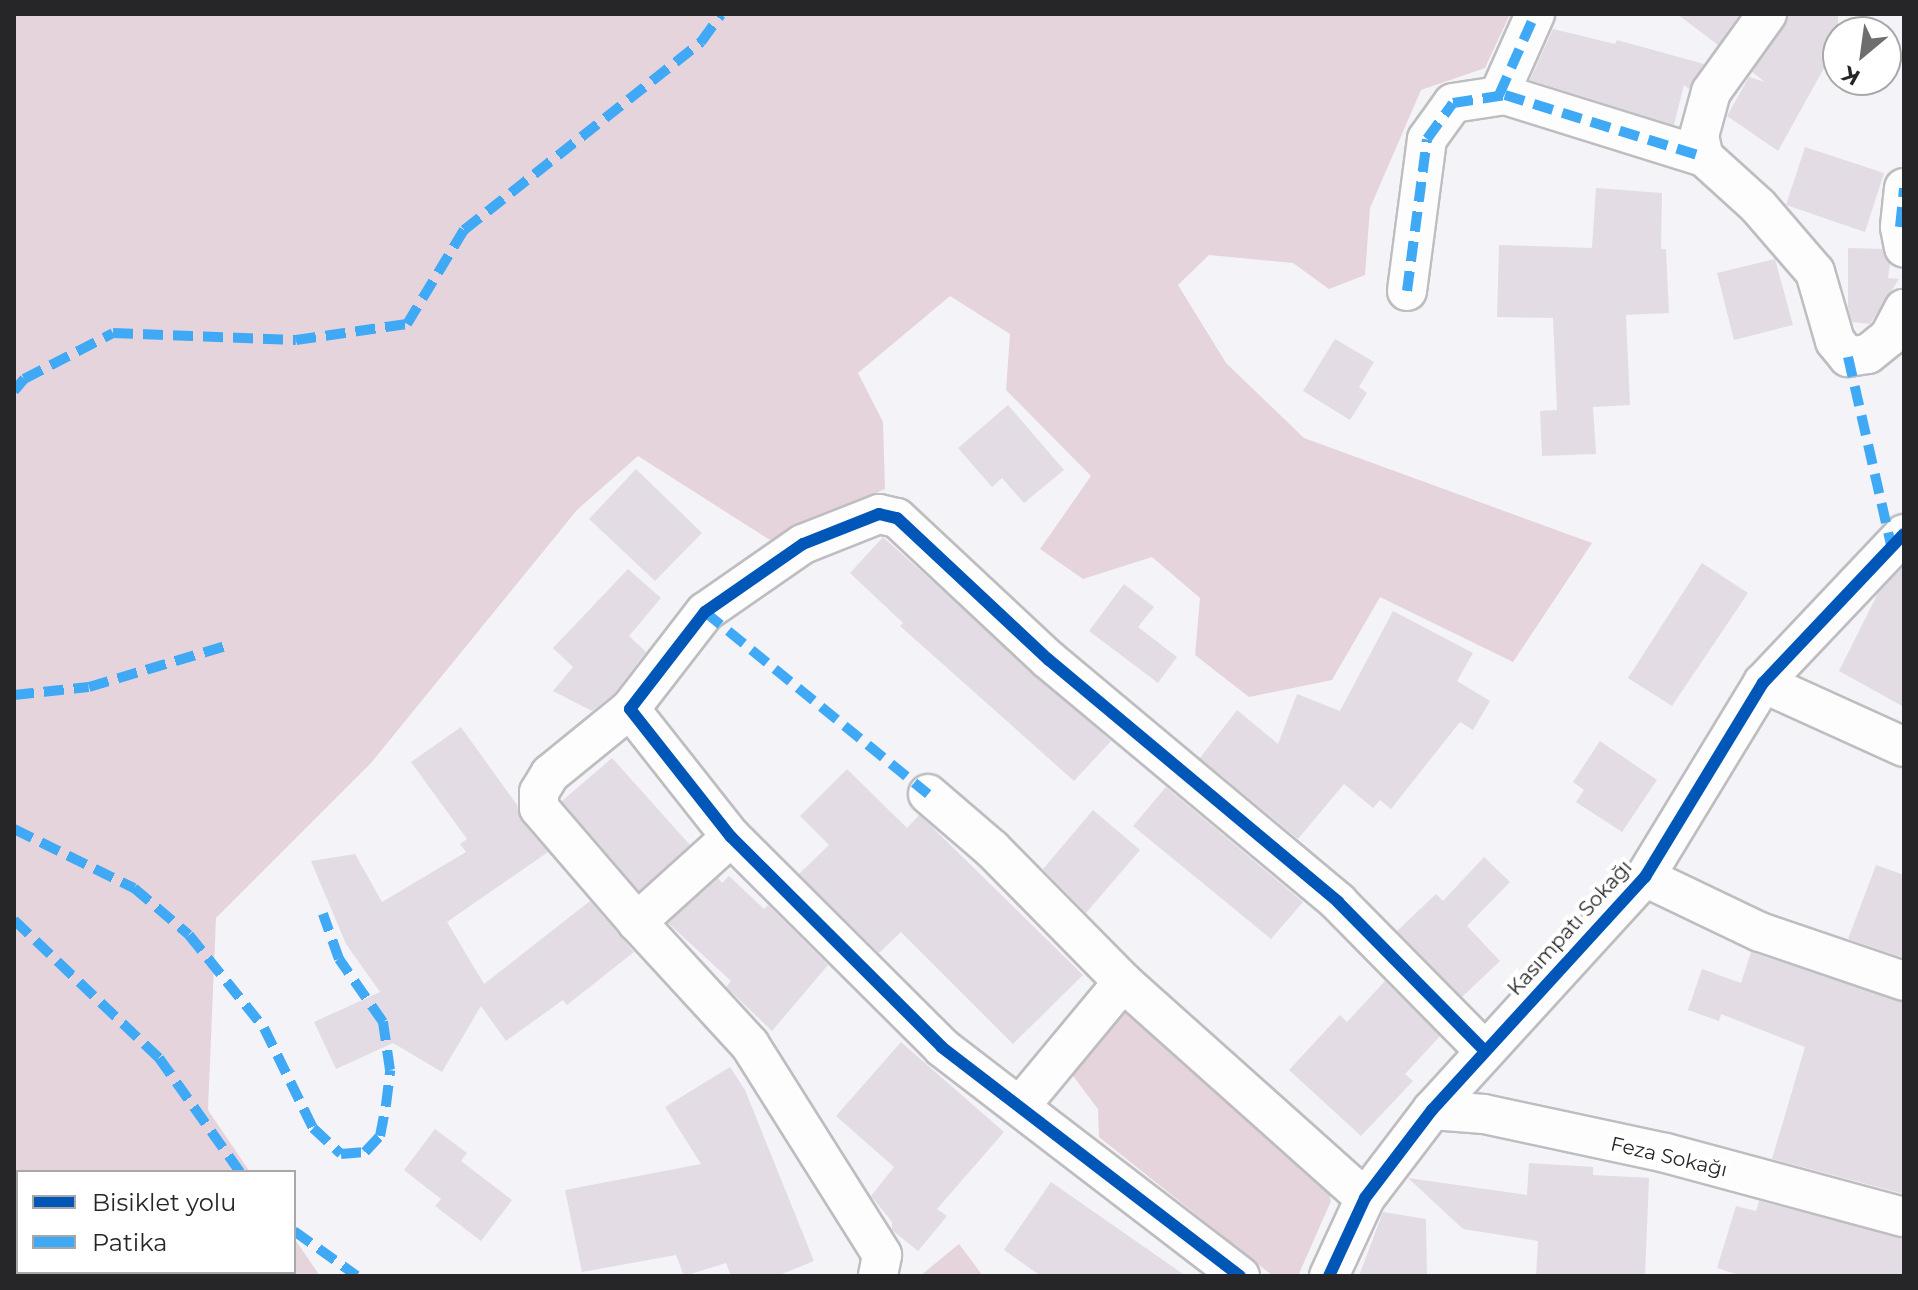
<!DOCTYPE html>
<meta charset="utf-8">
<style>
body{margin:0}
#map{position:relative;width:1918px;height:1290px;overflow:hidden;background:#f4f3f7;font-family:Montserrat,sans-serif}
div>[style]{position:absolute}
.green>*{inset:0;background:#e6d4dd}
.building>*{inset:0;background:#e3dce5}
.roads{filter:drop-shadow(2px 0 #bebdc0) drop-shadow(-2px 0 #bebdc0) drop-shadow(0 2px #bebdc0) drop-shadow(0 -2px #bebdc0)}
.minor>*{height:38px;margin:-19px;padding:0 19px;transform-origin:19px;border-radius:19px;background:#fdfdfe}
.quiet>*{height:10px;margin-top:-5px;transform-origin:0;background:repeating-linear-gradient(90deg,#3fa9f5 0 20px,transparent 0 30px)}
.cycleway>*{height:12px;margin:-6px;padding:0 6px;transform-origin:6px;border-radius:6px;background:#0057b8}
span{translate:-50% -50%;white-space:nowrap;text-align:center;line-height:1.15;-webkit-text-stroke:8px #fff;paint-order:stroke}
.street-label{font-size:20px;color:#262528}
.frame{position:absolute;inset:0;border:16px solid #262528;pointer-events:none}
.legend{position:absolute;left:16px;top:1170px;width:280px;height:104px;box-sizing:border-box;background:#fff;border:2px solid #a8a8a9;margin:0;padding:10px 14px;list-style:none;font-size:24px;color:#262528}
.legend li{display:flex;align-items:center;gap:16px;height:40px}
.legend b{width:40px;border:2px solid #a8a8a9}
.north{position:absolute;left:1822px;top:16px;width:80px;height:80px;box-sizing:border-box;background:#fff;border:2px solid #a8a8a9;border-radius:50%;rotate:209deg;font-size:22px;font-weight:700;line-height:32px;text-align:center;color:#262528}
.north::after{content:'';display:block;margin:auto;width:28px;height:36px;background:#6e6d70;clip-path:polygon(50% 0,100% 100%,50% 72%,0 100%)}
</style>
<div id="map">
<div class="green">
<i style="clip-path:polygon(14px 14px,1510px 14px,1485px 68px,1421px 90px,1370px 208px,1365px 275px,1329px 289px,1293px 263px,1209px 255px,1178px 285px,1226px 363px,1304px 438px,1592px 543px,1513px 662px,1380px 597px,1332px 680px,1249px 697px,1195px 655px,1200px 598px,1152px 557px,1083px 579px,1040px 549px,1091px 476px,1006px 390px,1010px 334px,950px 296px,858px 373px,883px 422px,885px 489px,770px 540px,638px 456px,577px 510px,371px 763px,216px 918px,208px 1110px,250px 1172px,18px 1172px,18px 1272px,294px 1272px,294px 1238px,320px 1276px,14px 1276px)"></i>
<i style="clip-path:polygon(1113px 1012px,1137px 1014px,1325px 1180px,1331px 1201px,1298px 1276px,1273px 1276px,1099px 1137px,1098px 1109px,1070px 1072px)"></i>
<i style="clip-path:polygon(959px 1244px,983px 1276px,920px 1276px)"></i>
</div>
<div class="building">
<i style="clip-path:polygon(1677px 14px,1740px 14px,1718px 45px)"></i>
<i style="clip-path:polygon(1789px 14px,1838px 14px,1838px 43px,1778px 151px,1727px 116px,1749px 77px,1765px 82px,1752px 72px)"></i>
<i style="clip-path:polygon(1553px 29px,1615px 44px,1617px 40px,1704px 64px,1689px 89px,1684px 85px,1674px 125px,1530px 80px)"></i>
<i style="clip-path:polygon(1805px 147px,1884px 173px,1865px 232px,1786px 205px)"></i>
<i style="clip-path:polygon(1596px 188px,1662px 193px,1661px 249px,1666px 249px,1669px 313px,1626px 315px,1630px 405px,1593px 407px,1596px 454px,1542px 456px,1540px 411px,1557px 410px,1553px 318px,1497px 317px,1499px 245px,1592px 248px)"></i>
<i style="clip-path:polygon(1848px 248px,1882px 249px,1890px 264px,1888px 278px,1899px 279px,1870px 324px,1852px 322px,1848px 307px)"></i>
<i style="clip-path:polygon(1775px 259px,1793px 325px,1734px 340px,1717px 273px)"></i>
<i style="clip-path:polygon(1335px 339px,1374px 362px,1359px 387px,1367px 393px,1350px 420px,1303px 391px)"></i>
<i style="clip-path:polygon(1008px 405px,1064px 470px,1024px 503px,1002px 478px,992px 487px,958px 448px)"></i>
<i style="clip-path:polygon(636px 469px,702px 533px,655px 581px,589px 519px)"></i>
<i style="clip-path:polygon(883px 537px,1111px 741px,1074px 781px,900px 626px,903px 623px,850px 573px)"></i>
<i style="clip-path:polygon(1702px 563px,1748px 593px,1672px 706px,1628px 678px)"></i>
<i style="clip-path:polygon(1904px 566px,1904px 707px,1839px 671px,1878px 593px)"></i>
<i style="clip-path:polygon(628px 569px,661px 598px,629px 636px,646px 652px,614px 694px,592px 711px,553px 691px,573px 667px,553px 648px)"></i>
<i style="clip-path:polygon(1124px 584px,1154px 607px,1138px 627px,1177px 657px,1158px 683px,1089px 631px)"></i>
<i style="clip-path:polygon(1393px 611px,1473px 653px,1457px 681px,1490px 701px,1473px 730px,1460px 722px,1391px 809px,1380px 800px,1373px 808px,1344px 784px,1298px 839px,1200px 758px,1237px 710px,1278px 744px,1297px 694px,1340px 711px)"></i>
<i style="clip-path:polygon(461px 727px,517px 805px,522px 822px,548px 852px,447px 922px,484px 984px,590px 901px,634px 952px,567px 1005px,563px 1000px,506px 1041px,481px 1006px,442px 1072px,393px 1043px,336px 1069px,314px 1022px,380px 992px,346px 944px,311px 861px,355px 854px,382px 902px,466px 852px,460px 844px,467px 839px,411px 762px)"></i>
<i style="clip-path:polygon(1600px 741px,1657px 780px,1622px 832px,1576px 802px,1584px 790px,1573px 782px)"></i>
<i style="clip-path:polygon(612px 758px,690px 845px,639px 891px,562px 801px)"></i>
<i style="clip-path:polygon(847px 769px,907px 828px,919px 815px,930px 825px,1083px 975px,1013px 1044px,901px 932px,879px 953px,799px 874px,829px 845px,800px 816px)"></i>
<i style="clip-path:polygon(1166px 787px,1303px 902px,1271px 939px,1133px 826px)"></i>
<i style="clip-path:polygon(1093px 810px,1140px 850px,1086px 913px,1043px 869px)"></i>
<i style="clip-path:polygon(1484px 857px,1510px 882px,1467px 926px,1500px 961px,1462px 997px,1397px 931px,1436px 894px,1443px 901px)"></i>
<i style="clip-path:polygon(1876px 865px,1904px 875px,1904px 958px,1848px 939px)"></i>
<i style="clip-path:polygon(729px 876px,764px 909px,768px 905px,828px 965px,772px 1031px,726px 987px,731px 981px,668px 923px,718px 878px,722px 883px)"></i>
<i style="clip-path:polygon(1751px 952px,1904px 1002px,1904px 1194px,1772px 1159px,1805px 1047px,1721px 1014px,1719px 1021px,1688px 1010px,1702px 969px,1741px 983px)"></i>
<i style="clip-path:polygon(1385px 981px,1440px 1036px,1405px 1074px,1413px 1081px,1361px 1136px,1289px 1070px,1340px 1015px,1347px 1022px)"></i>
<i style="clip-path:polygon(901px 1042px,1004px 1132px,937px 1209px,947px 1216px,918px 1251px,892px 1230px,892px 1222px,871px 1196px,894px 1167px,836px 1116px)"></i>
<i style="clip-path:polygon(730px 1067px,745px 1090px,814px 1261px,777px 1276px,731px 1276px,726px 1263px,684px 1276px,676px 1255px,582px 1272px,565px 1190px,701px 1164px,665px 1107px)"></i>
<i style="clip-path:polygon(435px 1129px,467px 1153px,461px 1161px,512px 1200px,481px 1241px,435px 1206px,441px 1199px,404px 1170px)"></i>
<i style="clip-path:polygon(1529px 1163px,1593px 1167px,1593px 1175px,1649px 1178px,1645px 1276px,1536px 1276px,1538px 1241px,1463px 1229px,1408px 1178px,1527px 1195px)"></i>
<i style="clip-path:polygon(1051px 1182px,1186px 1276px,1041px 1276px,1004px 1250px)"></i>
<i style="clip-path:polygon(1759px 1201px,1904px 1238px,1904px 1276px,1742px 1276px,1717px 1268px,1736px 1206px,1756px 1211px)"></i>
<i style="clip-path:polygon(1383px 1212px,1426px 1219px,1427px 1276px,1359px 1276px)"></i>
</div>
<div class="roads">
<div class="minor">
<i style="left:1767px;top:14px;width:96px;rotate:125.7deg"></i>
<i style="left:1711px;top:92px;width:46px;rotate:105.3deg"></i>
<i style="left:1699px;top:136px;width:22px;rotate:77deg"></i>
<i style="left:1704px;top:157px;width:73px;rotate:42.2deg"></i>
<i style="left:1758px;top:206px;width:87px;rotate:49.2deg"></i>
<i style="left:1815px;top:272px;width:72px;rotate:73.8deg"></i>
<i style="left:1835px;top:341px;width:21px;rotate:51deg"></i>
<i style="left:1848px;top:357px;width:20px;rotate:-9deg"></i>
<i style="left:1868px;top:354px;width:27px;rotate:-39deg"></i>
<i style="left:1889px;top:337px;width:32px;rotate:-62deg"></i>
<i style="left:1499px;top:95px;width:89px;rotate:-66deg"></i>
<i style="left:1904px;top:188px;width:39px;rotate:96deg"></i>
<i style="left:1900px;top:227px;width:21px;rotate:79deg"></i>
<i style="left:1407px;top:291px;width:153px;rotate:-82.5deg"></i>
<i style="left:1427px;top:139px;width:44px;rotate:-54.2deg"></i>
<i style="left:1453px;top:103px;width:53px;rotate:-8.7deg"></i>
<i style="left:1505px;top:95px;width:208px;rotate:17.3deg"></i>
<i style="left:1763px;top:683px;width:155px;rotate:24.4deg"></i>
<i style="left:630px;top:709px;width:103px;rotate:140.9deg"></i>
<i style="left:550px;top:774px;width:21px;rotate:121deg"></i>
<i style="left:539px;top:792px;width:16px;rotate:90deg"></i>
<i style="left:539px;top:808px;width:150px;rotate:49.3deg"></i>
<i style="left:928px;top:794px;width:84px;rotate:40.7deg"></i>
<i style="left:992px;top:849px;width:187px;rotate:45.4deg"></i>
<i style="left:1123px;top:982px;width:324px;rotate:41.8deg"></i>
<i style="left:731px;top:837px;width:127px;rotate:137.9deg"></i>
<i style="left:637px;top:922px;width:167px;rotate:47.4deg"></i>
<i style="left:750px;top:1045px;width:248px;rotate:57.8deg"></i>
<i style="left:882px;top:1255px;width:21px;rotate:101deg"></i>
<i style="left:1645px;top:877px;width:127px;rotate:25.6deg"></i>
<i style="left:1760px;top:932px;width:152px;rotate:18.8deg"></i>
<i style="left:1020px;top:1106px;width:161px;rotate:-50.3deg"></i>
<i style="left:1432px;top:1110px;width:52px;rotate:4.4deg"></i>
<i style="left:1484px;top:1114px;width:186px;rotate:12.1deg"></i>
<i style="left:1666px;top:1153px;width:246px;rotate:15.1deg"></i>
<i style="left:1240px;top:1276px;width:376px;rotate:-142.5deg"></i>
<i style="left:942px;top:1047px;width:298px;rotate:-135.1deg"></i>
<i style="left:731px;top:837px;width:163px;rotate:-128.3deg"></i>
<i style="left:630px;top:709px;width:123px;rotate:-52.3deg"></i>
<i style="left:705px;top:612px;width:119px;rotate:-34.8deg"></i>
<i style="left:803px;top:544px;width:82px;rotate:-21.5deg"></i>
<i style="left:879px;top:514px;width:18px;rotate:13deg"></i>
<i style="left:897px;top:518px;width:208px;rotate:43.1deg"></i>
<i style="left:1049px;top:660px;width:377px;rotate:39.9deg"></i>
<i style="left:1338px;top:902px;width:208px;rotate:45.4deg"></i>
<i style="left:1329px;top:1276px;width:86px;rotate:-65.2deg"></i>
<i style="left:1365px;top:1198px;width:111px;rotate:-52.7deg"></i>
<i style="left:1432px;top:1110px;width:316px;rotate:-47.6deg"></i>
<i style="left:1645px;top:877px;width:227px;rotate:-58.7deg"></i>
<i style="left:1763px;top:683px;width:205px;rotate:-46.6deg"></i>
</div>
</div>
<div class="quiet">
<i style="left:1499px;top:95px;width:89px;rotate:-66deg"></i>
<i style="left:1900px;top:227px;width:39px;rotate:-84deg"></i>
<i style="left:1407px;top:291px;width:153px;rotate:-82.5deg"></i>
<i style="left:1427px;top:139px;width:44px;rotate:-54.2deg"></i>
<i style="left:1453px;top:103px;width:53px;rotate:-8.7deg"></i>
<i style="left:1505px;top:95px;width:208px;rotate:17.3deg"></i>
<i style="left:1848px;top:357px;width:192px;rotate:77.1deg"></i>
<i style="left:14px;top:391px;width:16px;rotate:-50deg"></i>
<i style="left:24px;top:379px;width:100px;rotate:-27.3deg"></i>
<i style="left:113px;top:333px;width:183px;rotate:2.2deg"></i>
<i style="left:296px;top:340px;width:112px;rotate:-8.2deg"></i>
<i style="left:407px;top:324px;width:110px;rotate:-58.8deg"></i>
<i style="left:464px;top:230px;width:303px;rotate:-38.4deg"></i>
<i style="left:701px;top:42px;width:34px;rotate:-54deg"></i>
<i style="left:705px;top:612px;width:288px;rotate:39.2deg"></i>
<i style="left:14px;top:695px;width:75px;rotate:-6.1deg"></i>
<i style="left:89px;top:687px;width:143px;rotate:-16.7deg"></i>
<i style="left:14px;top:829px;width:134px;rotate:26.2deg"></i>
<i style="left:134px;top:888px;width:72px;rotate:40.5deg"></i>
<i style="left:189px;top:935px;width:119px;rotate:51.1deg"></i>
<i style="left:264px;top:1028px;width:111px;rotate:63.9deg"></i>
<i style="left:313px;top:1128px;width:38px;rotate:43deg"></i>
<i style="left:341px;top:1154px;width:24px;rotate:-5deg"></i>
<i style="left:365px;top:1152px;width:22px;rotate:-47deg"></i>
<i style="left:380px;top:1136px;width:32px;rotate:-79deg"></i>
<i style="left:386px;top:1105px;width:35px;rotate:-83deg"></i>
<i style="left:390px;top:1070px;width:49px;rotate:-98.3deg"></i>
<i style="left:383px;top:1022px;width:77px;rotate:-124.9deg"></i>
<i style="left:339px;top:959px;width:48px;rotate:-109.6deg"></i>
<i style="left:14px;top:920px;width:200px;rotate:43.6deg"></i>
<i style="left:159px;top:1058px;width:140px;rotate:54.6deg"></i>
<i style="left:294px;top:1231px;width:77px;rotate:35.5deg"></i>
</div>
<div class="cycleway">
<i style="left:1240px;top:1276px;width:376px;rotate:-142.5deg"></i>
<i style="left:942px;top:1047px;width:298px;rotate:-135.1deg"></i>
<i style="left:731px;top:837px;width:163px;rotate:-128.3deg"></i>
<i style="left:630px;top:709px;width:123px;rotate:-52.3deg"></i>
<i style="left:705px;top:612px;width:119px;rotate:-34.8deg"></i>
<i style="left:803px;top:544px;width:82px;rotate:-21.5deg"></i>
<i style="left:879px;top:514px;width:18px;rotate:13deg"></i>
<i style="left:897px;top:518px;width:208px;rotate:43.1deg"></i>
<i style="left:1049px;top:660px;width:377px;rotate:39.9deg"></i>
<i style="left:1338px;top:902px;width:208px;rotate:45.4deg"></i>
<i style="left:1329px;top:1276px;width:86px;rotate:-65.2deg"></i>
<i style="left:1365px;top:1198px;width:111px;rotate:-52.7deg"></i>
<i style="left:1432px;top:1110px;width:316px;rotate:-47.6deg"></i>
<i style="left:1645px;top:877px;width:227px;rotate:-58.7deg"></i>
<i style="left:1763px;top:683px;width:205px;rotate:-46.6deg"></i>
</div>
<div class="street-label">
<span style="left:1570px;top:928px;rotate:-48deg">Kasımpatı Sokağı</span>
<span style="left:1669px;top:1157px;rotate:13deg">Feza Sokağı</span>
</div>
<div class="frame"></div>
<ul class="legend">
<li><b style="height:10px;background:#0057b8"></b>Bisiklet yolu</li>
<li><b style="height:10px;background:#3fa9f5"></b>Patika</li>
</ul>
<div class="north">K</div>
</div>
